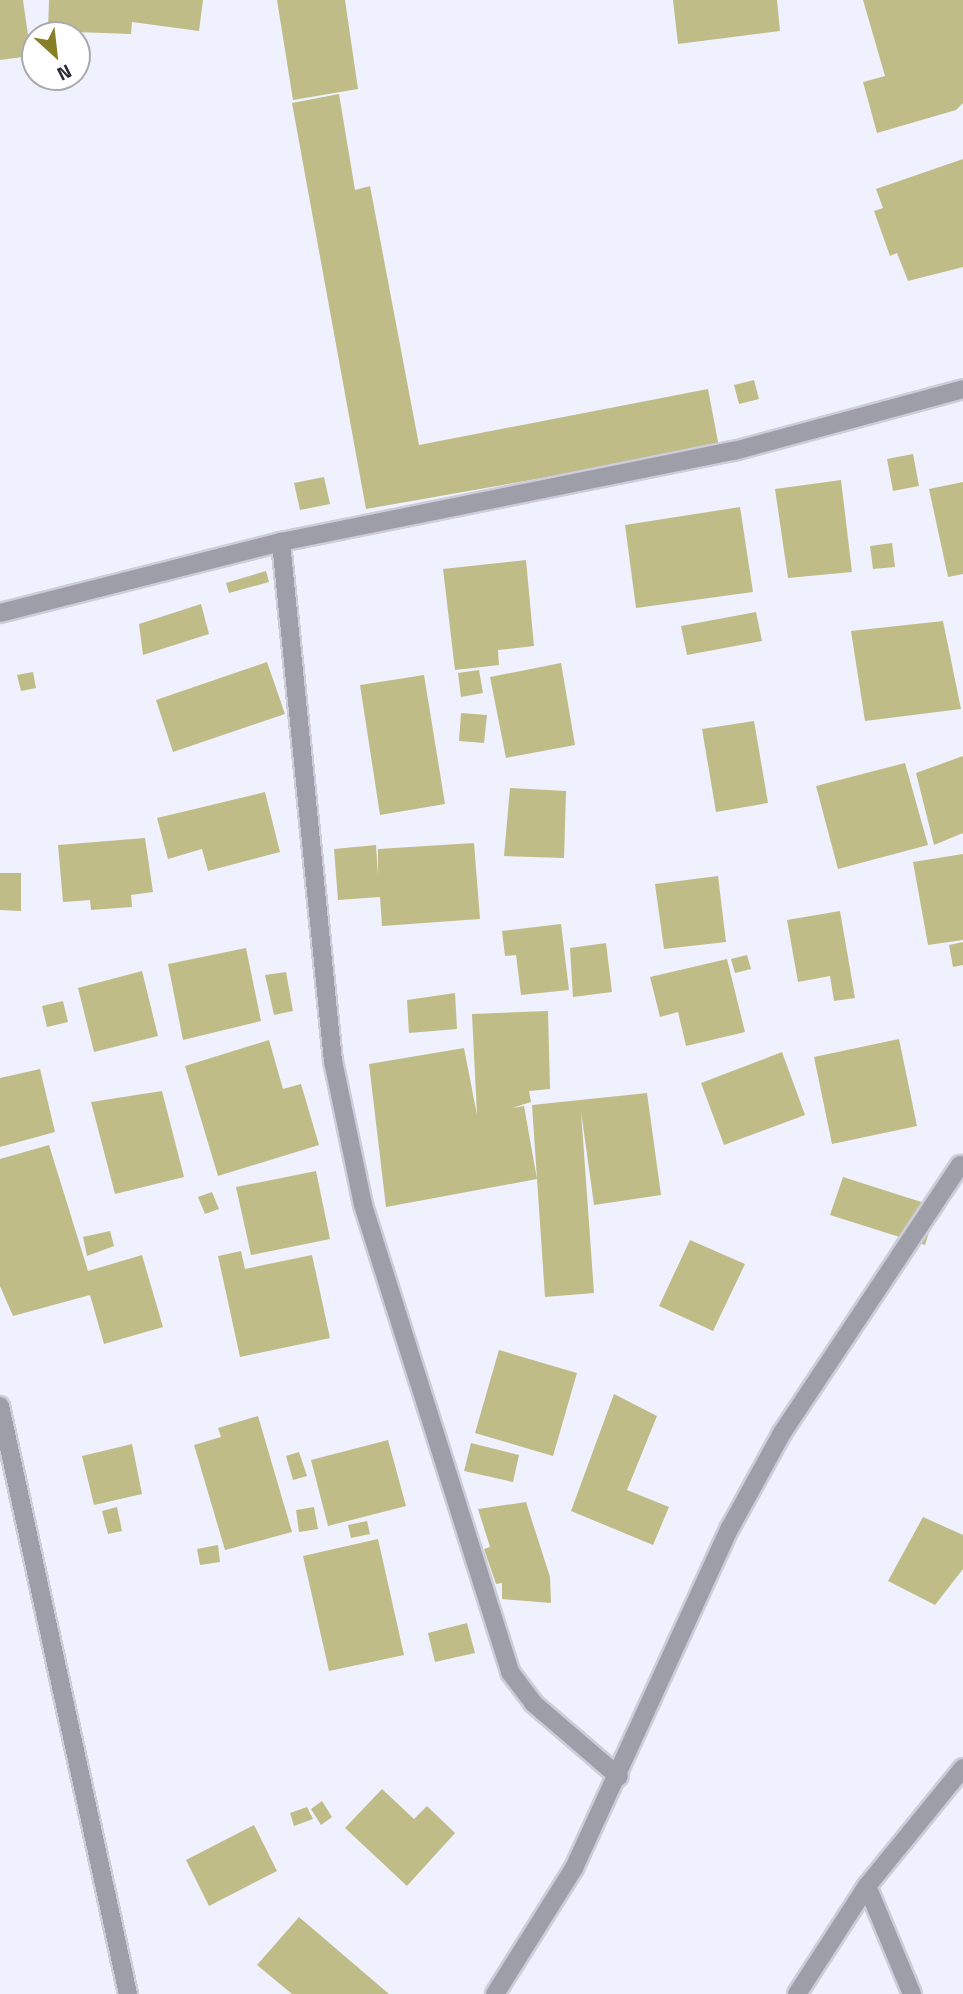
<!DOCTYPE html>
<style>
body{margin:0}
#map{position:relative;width:963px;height:1994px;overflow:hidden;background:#f0f1fe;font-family:"Titillium Web",sans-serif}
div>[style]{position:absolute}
.building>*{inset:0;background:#c0bc87}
.roads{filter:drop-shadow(2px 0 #cccdd9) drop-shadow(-2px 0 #cccdd9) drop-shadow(0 2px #cccdd9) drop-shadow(0 -2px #cccdd9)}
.minor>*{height:18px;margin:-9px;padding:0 9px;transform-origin:9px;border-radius:9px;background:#9e9ea8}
span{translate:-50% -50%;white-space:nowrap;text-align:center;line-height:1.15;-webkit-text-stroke:7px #fff;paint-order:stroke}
.north{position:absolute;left:21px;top:21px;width:70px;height:70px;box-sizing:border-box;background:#fff;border:2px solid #a9aaad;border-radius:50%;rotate:153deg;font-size:19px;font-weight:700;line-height:28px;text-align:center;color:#292a32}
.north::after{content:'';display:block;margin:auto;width:24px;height:32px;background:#877f26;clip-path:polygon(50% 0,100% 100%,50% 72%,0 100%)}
</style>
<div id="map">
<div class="building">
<i style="clip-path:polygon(0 0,23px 0,31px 56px,0 60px)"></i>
<i style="clip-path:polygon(49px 0,203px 0,199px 31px,132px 22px,131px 34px,48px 31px)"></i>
<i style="clip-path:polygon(277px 0,345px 0,358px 89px,293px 100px)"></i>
<i style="clip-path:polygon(673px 0,777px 0,780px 31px,678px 44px)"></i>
<i style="clip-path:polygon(863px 0,963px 0,963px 103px,956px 110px,877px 133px,863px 82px,885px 76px)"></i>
<i style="clip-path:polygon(339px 94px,355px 190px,370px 186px,419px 445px,708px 389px,719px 447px,366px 509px,292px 103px)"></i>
<i style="clip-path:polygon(963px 159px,963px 267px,908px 281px,897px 253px,890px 256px,874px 211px,883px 208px,876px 189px)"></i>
<i style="clip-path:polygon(754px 380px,759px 399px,739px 404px,734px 385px)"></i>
<i style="clip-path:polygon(913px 454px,919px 486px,893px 491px,887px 459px)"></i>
<i style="clip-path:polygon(324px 477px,330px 504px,300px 510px,294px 483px)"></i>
<i style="clip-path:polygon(841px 480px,852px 572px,788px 578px,775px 489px)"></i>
<i style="clip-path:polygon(963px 482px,963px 574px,948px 577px,929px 489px)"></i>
<i style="clip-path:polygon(740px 507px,753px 592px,636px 608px,625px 525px)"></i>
<i style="clip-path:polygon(892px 543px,895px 567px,873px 569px,870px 546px)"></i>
<i style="clip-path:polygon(526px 560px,534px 646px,498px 650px,499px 665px,455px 670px,443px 569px)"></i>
<i style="clip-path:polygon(266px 571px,269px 582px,229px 593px,226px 583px)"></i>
<i style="clip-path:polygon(201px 604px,209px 634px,143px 655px,139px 624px)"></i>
<i style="clip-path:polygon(756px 612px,762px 641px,687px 655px,681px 626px)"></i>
<i style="clip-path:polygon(943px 621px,961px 709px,865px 721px,851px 631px)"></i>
<i style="clip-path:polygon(267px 662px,285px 714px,173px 752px,156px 700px)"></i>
<i style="clip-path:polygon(561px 663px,575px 745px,506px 758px,490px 677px)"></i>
<i style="clip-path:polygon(479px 670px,483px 693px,461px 697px,458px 673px)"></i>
<i style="clip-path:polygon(33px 672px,36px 688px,21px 691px,17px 675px)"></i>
<i style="clip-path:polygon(424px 675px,445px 804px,380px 815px,360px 685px)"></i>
<i style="clip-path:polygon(461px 713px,487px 715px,484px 743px,459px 741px)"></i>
<i style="clip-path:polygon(754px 721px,768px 803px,716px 812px,702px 729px)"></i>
<i style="clip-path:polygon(963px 756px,963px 833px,934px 845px,916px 773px)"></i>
<i style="clip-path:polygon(905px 763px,928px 845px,838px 869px,816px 786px)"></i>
<i style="clip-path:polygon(510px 788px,566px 791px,564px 858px,504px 856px)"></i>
<i style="clip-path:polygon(265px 792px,280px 852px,208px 871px,202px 849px,168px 859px,157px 818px)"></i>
<i style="clip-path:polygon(145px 838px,153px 892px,131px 895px,132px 907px,91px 910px,90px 900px,63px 902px,58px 845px)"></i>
<i style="clip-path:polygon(474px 843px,480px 919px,382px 926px,380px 897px,338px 900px,334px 849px,376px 845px,378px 875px,378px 849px)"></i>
<i style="clip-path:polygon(963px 854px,963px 940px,928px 945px,913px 862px)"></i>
<i style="clip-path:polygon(0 873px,21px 873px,21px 911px,0 910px)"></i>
<i style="clip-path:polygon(718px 876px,726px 942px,664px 949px,655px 884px)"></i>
<i style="clip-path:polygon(840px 911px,855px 998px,834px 1001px,830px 976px,798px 982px,787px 920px)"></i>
<i style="clip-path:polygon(561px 924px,569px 990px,521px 995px,516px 955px,505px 956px,502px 931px)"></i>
<i style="clip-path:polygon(963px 942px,963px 965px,953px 967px,949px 945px)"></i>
<i style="clip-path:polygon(606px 943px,612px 992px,573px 997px,570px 948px)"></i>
<i style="clip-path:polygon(246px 948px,261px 1021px,183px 1040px,168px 964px)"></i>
<i style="clip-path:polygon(747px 955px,751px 969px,735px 973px,731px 959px)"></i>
<i style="clip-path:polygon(727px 959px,745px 1032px,686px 1046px,678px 1012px,660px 1017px,650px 977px)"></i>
<i style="clip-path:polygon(142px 971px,158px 1036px,94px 1052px,78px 988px)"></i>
<i style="clip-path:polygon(286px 972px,293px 1011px,274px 1015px,265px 975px)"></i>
<i style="clip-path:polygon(455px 993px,457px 1029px,409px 1033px,407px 1000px)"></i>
<i style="clip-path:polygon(63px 1001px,68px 1022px,47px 1027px,42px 1006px)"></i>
<i style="clip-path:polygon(548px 1011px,550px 1089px,529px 1091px,531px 1102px,512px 1108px,524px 1106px,537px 1179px,532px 1105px,647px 1093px,661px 1195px,594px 1205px,581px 1111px,594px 1293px,545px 1297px,537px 1179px,386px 1207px,369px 1064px,464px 1048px,477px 1115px,472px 1014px)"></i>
<i style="clip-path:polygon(899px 1039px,917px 1126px,832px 1144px,814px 1057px)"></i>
<i style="clip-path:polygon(269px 1040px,283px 1089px,301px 1084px,319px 1145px,218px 1176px,185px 1066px)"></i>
<i style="clip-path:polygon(782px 1052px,805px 1115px,724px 1145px,701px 1083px)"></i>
<i style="clip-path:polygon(40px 1069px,55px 1132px,0 1147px,0 1078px)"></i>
<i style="clip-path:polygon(162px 1091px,184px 1177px,115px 1194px,91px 1102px)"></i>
<i style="clip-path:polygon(49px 1145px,88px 1271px,142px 1255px,163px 1327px,104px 1344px,90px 1295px,13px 1316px,0 1286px,0 1159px)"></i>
<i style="clip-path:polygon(316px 1171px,330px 1239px,251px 1255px,236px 1187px)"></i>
<i style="clip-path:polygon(843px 1177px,937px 1207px,925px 1245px,830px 1215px)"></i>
<i style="clip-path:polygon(212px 1192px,219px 1209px,205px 1214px,198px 1197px)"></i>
<i style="clip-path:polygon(110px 1231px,114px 1246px,87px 1256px,83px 1237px)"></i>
<i style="clip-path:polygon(690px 1240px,745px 1264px,713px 1331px,659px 1306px)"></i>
<i style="clip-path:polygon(241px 1251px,245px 1269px,312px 1255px,330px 1338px,240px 1357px,218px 1256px)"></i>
<i style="clip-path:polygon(499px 1350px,577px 1373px,553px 1456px,475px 1433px)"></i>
<i style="clip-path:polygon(614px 1394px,657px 1416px,627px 1490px,669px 1507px,653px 1545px,571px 1511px)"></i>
<i style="clip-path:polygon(258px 1416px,292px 1532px,225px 1550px,194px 1445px,221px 1437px,218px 1428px)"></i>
<i style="clip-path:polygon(388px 1440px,406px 1506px,328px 1526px,311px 1460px)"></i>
<i style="clip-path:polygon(471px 1443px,519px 1455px,513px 1482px,464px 1471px)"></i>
<i style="clip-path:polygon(132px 1444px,142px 1494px,94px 1505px,82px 1456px)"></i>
<i style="clip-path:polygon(299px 1452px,307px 1476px,293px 1480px,286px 1456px)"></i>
<i style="clip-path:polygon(526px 1502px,550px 1577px,551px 1603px,502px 1599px,502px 1583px,496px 1584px,484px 1549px,490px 1547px,478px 1509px)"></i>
<i style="clip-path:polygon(117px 1507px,122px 1531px,108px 1534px,102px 1511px)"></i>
<i style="clip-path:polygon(314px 1507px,318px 1529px,299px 1532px,296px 1510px)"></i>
<i style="clip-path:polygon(923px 1517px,963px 1535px,963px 1569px,935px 1605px,888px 1581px)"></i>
<i style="clip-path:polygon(367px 1521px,370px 1534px,351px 1538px,348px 1525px)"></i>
<i style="clip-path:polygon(378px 1539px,404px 1655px,329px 1671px,303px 1556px)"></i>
<i style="clip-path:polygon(218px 1545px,220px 1562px,200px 1565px,197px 1549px)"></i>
<i style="clip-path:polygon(467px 1623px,475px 1653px,435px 1662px,428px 1633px)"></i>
<i style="clip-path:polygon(382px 1789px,414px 1819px,427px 1806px,455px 1833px,407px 1886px,345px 1828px)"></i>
<i style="clip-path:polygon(322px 1801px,332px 1817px,321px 1825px,311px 1809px)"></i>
<i style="clip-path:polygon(307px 1807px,313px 1819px,294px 1826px,290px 1813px)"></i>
<i style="clip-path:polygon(254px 1825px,277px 1871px,209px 1906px,186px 1860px)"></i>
<i style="clip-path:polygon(299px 1917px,389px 1994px,292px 1994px,257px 1965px)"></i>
</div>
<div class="roads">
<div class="minor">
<i style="left:281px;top:542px;width:522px;rotate:84.28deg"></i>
<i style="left:333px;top:1061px;width:147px;rotate:78.2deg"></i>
<i style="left:363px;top:1205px;width:490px;rotate:72.5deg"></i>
<i style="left:510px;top:1672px;width:39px;rotate:53deg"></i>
<i style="left:533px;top:1703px;width:113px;rotate:40.7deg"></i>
<i style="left:0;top:613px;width:290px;rotate:-14.2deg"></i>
<i style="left:281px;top:542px;width:462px;rotate:-11.4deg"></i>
<i style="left:734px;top:451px;width:237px;rotate:-15.1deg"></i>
<i style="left:0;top:1406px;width:602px;rotate:77.72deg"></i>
<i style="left:867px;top:1886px;width:117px;rotate:67.4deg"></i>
<i style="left:495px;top:1994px;width:149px;rotate:-57.9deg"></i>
<i style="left:574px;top:1868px;width:374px;rotate:-65.4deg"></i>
<i style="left:730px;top:1528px;width:108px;rotate:-61.3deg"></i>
<i style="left:782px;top:1433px;width:322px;rotate:-56.4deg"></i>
<i style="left:797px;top:1994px;width:129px;rotate:-57.1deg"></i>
<i style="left:867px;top:1886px;width:152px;rotate:-50.9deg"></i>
</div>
</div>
<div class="north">N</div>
</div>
